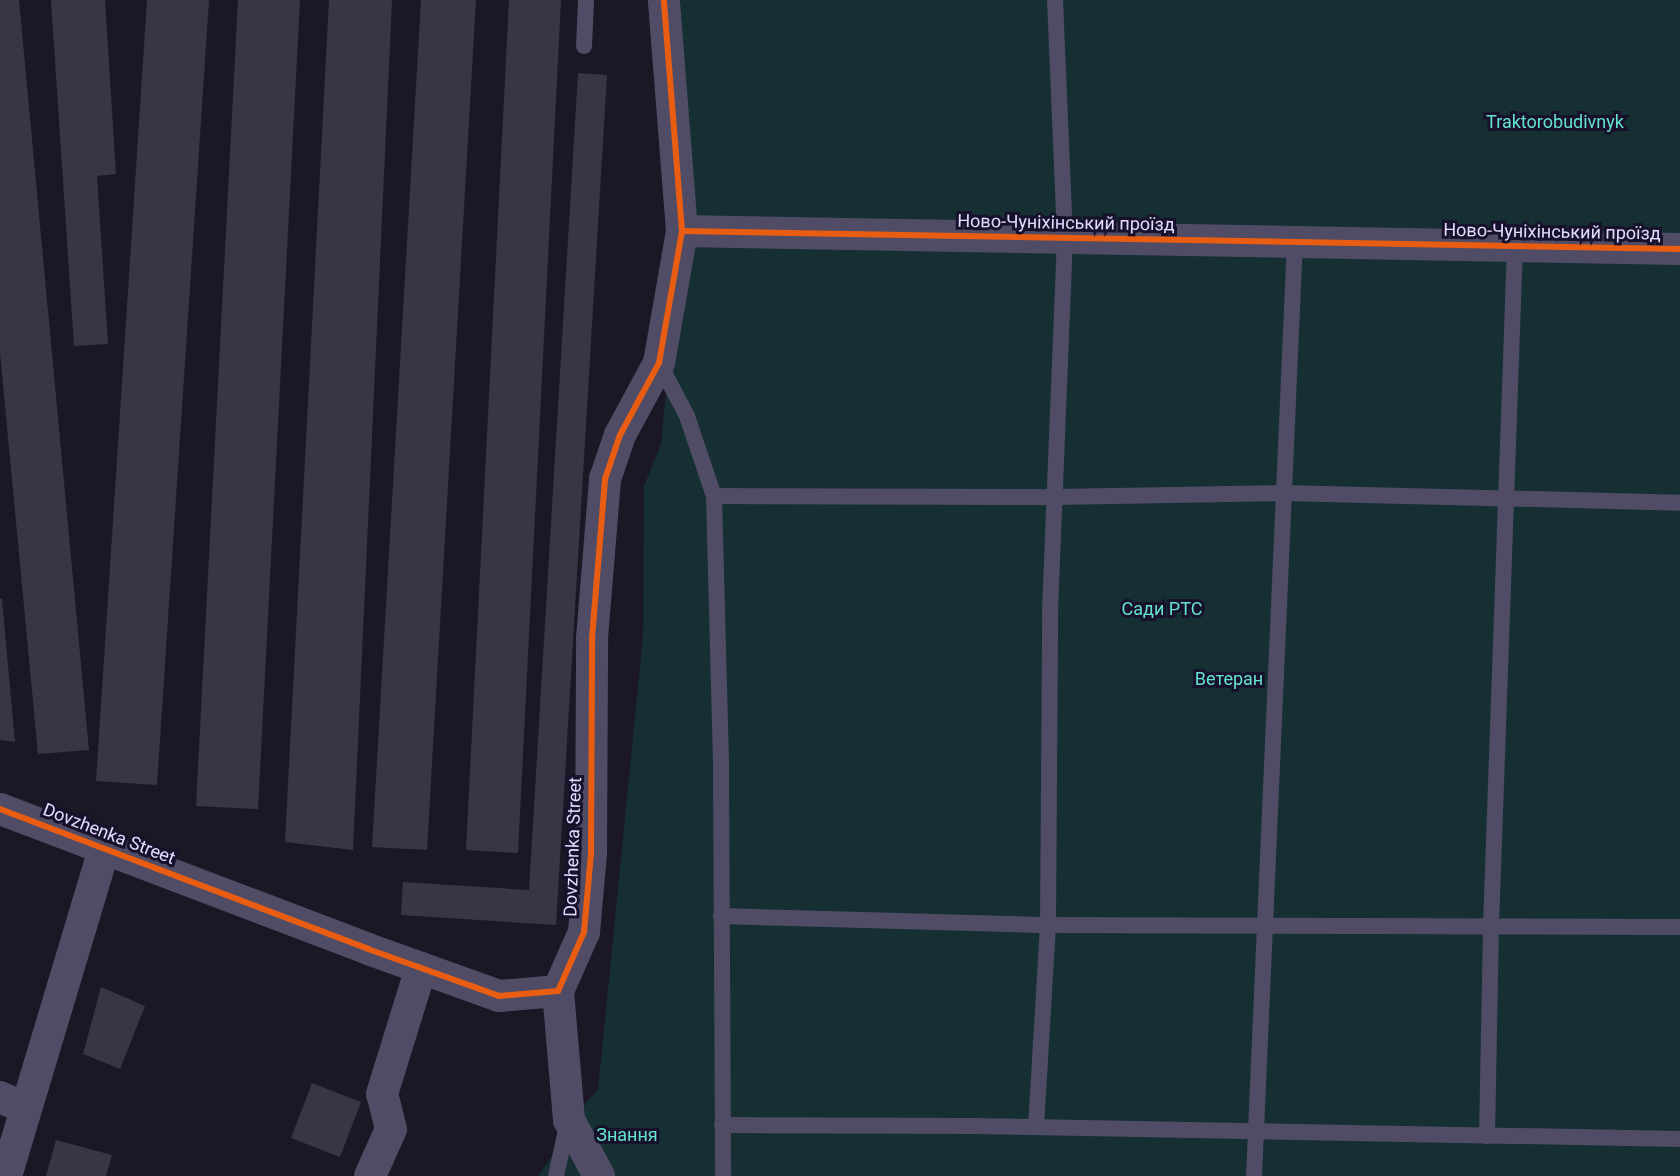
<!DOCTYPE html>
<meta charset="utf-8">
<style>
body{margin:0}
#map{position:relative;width:1680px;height:1176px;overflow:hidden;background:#1b1725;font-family:Roboto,sans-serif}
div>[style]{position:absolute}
.green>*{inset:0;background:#152f33}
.building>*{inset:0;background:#3a3546}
.service>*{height:16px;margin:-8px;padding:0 8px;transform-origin:8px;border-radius:8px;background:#504c65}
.minor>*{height:32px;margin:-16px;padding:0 16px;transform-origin:16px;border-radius:16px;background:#504c65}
.cycleway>*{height:6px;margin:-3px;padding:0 3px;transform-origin:3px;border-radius:3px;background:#e95d12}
span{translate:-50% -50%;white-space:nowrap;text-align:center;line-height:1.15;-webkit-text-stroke:6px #18112b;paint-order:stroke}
.park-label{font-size:18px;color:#63e2d0}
.street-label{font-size:18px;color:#e3dbff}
</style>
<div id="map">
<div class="green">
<i style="clip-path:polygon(673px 0,1680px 0,1680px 1176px,538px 1176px,572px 1127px,569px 1120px,598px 1090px,643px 636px,644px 486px,661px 444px,682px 231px)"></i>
</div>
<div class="building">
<i style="clip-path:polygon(0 0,19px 0,89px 750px,38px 754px,0 353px)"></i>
<i style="clip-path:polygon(51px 0,105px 0,116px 174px,97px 176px,108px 344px,74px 346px)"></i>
<i style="clip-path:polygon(147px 0,209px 0,157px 785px,96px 781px)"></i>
<i style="clip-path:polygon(238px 0,300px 0,258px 809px,196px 806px)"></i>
<i style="clip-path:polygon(329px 0,392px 0,353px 850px,285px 842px)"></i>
<i style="clip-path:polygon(421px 0,476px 0,427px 850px,372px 847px)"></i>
<i style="clip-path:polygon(509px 0,561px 0,518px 853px,466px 850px)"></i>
<i style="clip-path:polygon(578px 73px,607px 75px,556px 925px,401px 915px,403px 882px,529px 890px)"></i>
<i style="clip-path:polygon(0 599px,2px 599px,15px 742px,0 740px)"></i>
<i style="clip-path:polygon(101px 987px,145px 1006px,120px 1069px,83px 1054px)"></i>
<i style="clip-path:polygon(312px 1083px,361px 1102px,340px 1157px,291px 1138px)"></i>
<i style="clip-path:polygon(56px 1140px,112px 1155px,106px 1176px,46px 1176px)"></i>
</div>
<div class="service">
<i style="left:584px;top:46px;width:46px;rotate:-87.5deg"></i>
<i style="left:659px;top:363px;width:60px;rotate:62.2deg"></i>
<i style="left:687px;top:416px;width:84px;rotate:71.4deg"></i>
<i style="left:714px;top:496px;width:272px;rotate:88.5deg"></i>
<i style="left:721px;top:768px;width:408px;rotate:89.7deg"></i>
<i style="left:714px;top:496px;width:341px;rotate:0.2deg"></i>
<i style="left:1055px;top:497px;width:229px;rotate:-1deg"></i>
<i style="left:1284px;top:493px;width:396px;rotate:1.4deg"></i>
<i style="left:721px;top:916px;width:327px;rotate:1.6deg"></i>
<i style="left:1048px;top:925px;width:632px;rotate:0.18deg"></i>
<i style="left:722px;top:1125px;width:251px;rotate:0.2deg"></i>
<i style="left:973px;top:1126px;width:707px;rotate:1.05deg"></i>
<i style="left:1036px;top:1127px;width:202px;rotate:-86.6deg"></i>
<i style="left:1048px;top:925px;width:314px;rotate:-89.6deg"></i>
<i style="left:1050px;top:611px;width:373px;rotate:-87.7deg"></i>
<i style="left:1065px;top:238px;width:238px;rotate:-92.4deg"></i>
<i style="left:1487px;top:1136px;width:210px;rotate:-88.9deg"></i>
<i style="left:1491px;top:926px;width:680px;rotate:-87.98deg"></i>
<i style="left:556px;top:1176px;width:56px;rotate:-77.7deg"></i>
<i style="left:1254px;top:1176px;width:935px;rotate:-87.49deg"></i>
</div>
<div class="minor">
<i style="left:682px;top:231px;width:998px;rotate:1.03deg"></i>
<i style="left:0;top:809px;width:394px;rotate:20.8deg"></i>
<i style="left:368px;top:949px;width:139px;rotate:19.7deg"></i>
<i style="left:499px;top:996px;width:59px;rotate:-4.8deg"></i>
<i style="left:558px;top:991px;width:64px;rotate:-66.2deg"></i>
<i style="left:584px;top:932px;width:78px;rotate:-84.9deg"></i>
<i style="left:591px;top:854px;width:216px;rotate:-89.7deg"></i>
<i style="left:592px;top:638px;width:160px;rotate:-85.3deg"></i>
<i style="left:605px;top:479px;width:46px;rotate:-71.2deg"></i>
<i style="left:620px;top:435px;width:82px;rotate:-61.6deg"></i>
<i style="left:659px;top:363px;width:134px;rotate:-80.1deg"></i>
<i style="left:682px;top:231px;width:232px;rotate:-94.5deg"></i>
<i style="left:558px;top:991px;width:129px;rotate:85.1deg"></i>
<i style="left:569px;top:1120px;width:64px;rotate:61.8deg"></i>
<i style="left:0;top:1097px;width:27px;rotate:24deg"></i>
<i style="left:6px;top:1176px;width:341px;rotate:-73.3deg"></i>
<i style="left:370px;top:1176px;width:51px;rotate:-65.9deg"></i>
<i style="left:391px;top:1129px;width:36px;rotate:-104deg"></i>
<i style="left:382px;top:1094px;width:132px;rotate:-72.8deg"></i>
</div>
<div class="cycleway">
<i style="left:682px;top:231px;width:998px;rotate:1.03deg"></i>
<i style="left:0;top:809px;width:394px;rotate:20.8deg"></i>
<i style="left:368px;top:949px;width:139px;rotate:19.7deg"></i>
<i style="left:499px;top:996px;width:59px;rotate:-4.8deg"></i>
<i style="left:558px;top:991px;width:64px;rotate:-66.2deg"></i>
<i style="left:584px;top:932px;width:78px;rotate:-84.9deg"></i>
<i style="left:591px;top:854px;width:216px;rotate:-89.7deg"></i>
<i style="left:592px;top:638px;width:160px;rotate:-85.3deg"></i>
<i style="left:605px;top:479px;width:46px;rotate:-71.2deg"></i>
<i style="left:620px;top:435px;width:82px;rotate:-61.6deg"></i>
<i style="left:659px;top:363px;width:134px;rotate:-80.1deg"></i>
<i style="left:682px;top:231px;width:232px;rotate:-94.5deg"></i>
</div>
<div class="park-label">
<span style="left:1555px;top:122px">Traktorobudivnyk</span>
<span style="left:1162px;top:609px">Сади РТС</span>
<span style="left:1229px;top:679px">Ветеран</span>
<span style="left:627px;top:1135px">Знання</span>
</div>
<div class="street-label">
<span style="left:1066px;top:223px;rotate:1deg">Ново-Чуніхінський проїзд</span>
<span style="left:1552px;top:232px;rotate:1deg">Ново-Чуніхінський проїзд</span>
<span style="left:109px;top:834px;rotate:21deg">Dovzhenka Street</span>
<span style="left:573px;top:847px;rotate:-88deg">Dovzhenka Street</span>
</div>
</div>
